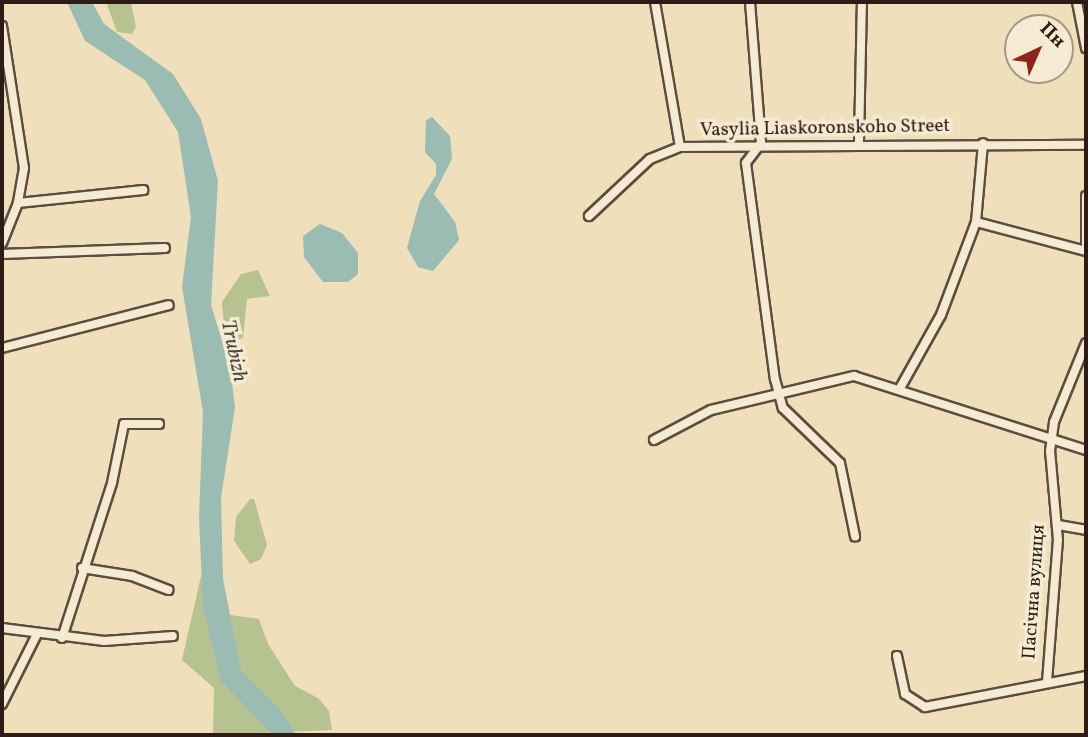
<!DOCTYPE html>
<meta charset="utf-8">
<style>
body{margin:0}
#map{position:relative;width:1088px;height:737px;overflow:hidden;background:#efdfba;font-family:Vollkorn,serif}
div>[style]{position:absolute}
.green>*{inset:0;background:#b7c291}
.water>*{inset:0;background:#9abcb3}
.roads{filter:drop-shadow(2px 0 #5e4c3e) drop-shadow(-2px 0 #5e4c3e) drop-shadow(0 2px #5e4c3e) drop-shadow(0 -2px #5e4c3e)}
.minor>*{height:8px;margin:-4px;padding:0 4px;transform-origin:4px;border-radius:4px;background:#f5ead2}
span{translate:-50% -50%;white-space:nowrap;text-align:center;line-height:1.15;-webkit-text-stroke:7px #f5ead2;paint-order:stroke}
.street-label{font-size:19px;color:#2d1b15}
.water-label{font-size:21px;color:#4e4b44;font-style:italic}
.frame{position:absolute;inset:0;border:4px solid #2d1b15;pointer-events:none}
.north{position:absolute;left:1004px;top:14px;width:70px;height:70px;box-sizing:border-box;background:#f5ead2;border:2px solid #a59786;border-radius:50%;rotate:44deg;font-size:19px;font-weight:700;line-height:28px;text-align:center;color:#2d1b15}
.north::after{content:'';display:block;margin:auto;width:24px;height:32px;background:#8f2418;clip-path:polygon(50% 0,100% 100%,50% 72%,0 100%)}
</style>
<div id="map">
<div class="green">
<i style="clip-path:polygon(106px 2px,131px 2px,136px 27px,132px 34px,117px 32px)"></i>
<i style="clip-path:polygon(258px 270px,270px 296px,247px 299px,243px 338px,231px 342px,225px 337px,222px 302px,241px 274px)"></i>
<i style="clip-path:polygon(250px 499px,254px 499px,267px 545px,261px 559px,250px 564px,234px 541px,236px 517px)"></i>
<i style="clip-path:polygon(201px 576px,230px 615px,259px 619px,268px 644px,295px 686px,318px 698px,329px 711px,332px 730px,213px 735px,214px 688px,182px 660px)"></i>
</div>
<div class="water">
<i style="clip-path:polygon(67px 2px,92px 2px,104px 24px,173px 74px,201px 119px,218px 181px,211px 305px,230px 367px,235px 407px,221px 498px,223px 579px,241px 671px,280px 709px,296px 735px,273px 735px,221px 681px,203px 608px,199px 517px,203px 412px,182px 287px,191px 217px,178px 132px,145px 80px,85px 41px)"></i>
<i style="clip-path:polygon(432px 117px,450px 136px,452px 159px,434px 194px,455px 222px,459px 240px,433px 271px,418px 267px,407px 248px,420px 201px,436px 175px,436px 164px,425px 152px,426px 120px)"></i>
<i style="clip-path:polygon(320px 224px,342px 233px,358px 253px,358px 274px,348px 282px,323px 282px,304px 257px,303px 236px)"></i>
</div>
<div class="roads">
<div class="minor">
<i style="left:655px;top:2px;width:147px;rotate:80.2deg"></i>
<i style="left:750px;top:2px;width:141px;rotate:85.5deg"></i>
<i style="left:761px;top:143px;width:25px;rotate:127deg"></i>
<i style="left:746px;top:163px;width:218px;rotate:82.4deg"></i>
<i style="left:775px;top:379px;width:30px;rotate:75deg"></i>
<i style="left:783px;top:408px;width:79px;rotate:44deg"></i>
<i style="left:840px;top:463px;width:75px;rotate:78.4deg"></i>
<i style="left:1077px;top:2px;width:47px;rotate:78.9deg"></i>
<i style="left:2px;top:26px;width:144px;rotate:81.2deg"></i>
<i style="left:24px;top:168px;width:36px;rotate:100deg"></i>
<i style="left:18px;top:203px;width:43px;rotate:111.8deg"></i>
<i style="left:859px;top:142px;width:140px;rotate:-88.8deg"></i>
<i style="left:1086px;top:196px;width:54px;rotate:90deg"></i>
<i style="left:18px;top:203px;width:126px;rotate:-5.9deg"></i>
<i style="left:589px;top:216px;width:83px;rotate:-43.1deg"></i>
<i style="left:650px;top:159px;width:32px;rotate:-22deg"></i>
<i style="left:680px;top:147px;width:406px;rotate:-0.3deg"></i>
<i style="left:976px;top:222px;width:114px;rotate:14.8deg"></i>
<i style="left:2px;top:254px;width:163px;rotate:-2.1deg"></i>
<i style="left:2px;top:348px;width:172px;rotate:-14.4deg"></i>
<i style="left:899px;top:390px;width:86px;rotate:-60.8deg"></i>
<i style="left:941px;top:315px;width:99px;rotate:-69.4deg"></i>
<i style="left:976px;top:222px;width:79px;rotate:-84.9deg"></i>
<i style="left:654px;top:440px;width:64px;rotate:-27.8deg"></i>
<i style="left:711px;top:410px;width:147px;rotate:-13.4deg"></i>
<i style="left:854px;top:376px;width:244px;rotate:17.7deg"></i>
<i style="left:1058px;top:525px;width:28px;rotate:10deg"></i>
<i style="left:82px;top:568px;width:51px;rotate:9.1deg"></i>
<i style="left:132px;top:576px;width:39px;rotate:21deg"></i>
<i style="left:2px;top:628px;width:103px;rotate:7.3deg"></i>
<i style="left:104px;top:641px;width:69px;rotate:-4.1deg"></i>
<i style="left:62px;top:638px;width:163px;rotate:-72.1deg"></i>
<i style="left:112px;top:483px;width:60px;rotate:-78.5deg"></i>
<i style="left:124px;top:424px;width:35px"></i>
<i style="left:897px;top:656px;width:39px;rotate:78deg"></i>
<i style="left:905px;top:694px;width:24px;rotate:33deg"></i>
<i style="left:925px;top:707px;width:164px;rotate:-10.9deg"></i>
<i style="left:1047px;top:682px;width:142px;rotate:-85.6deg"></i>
<i style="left:1058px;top:540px;width:89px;rotate:-95.1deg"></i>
<i style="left:1050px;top:451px;width:29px;rotate:-82deg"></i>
<i style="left:1054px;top:422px;width:85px;rotate:-67.9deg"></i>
<i style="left:2px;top:704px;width:78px;rotate:-63.4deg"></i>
</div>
</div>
<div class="street-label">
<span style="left:825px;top:129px;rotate:-1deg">Vasylia Liaskoronskoho Street</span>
<span style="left:1035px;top:592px;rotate:-86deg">Пасічна вулиця</span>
</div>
<div class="water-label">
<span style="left:233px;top:351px;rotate:78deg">Trubizh</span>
</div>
<div class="frame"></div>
<div class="north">Пн</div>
</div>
